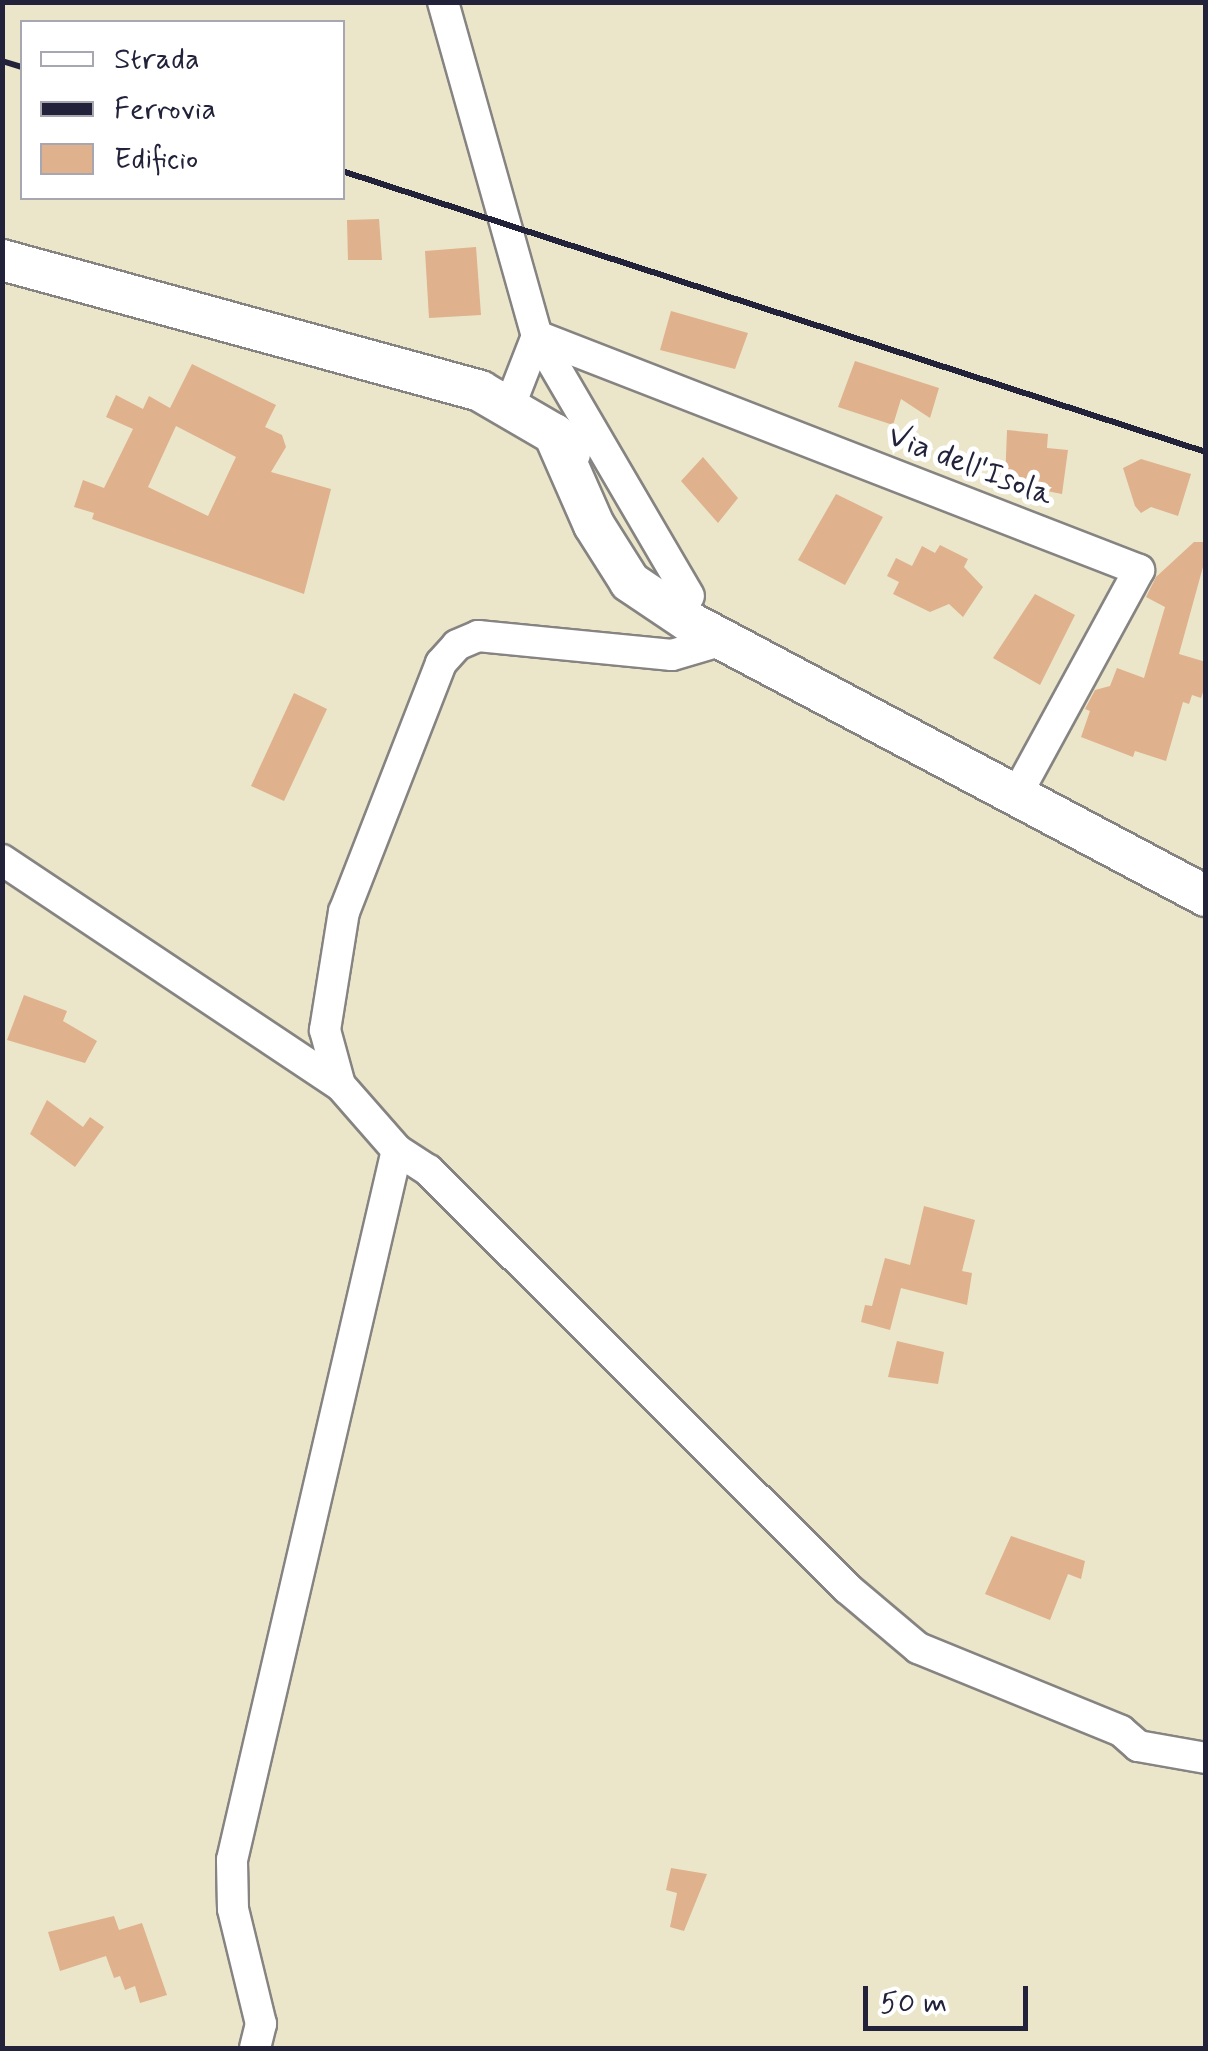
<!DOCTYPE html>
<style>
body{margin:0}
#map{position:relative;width:1208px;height:2051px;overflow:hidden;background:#ebe6c9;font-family:Mynerve,sans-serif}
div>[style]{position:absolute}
.building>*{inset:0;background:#dfb18d}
.roads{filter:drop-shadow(2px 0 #868482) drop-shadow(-2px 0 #868482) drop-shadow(0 2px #868482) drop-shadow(0 -2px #868482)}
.minor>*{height:30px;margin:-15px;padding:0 15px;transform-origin:15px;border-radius:15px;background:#fff}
.major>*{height:40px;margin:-20px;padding:0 20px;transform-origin:20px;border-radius:20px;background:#fff}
.rail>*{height:6px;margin:-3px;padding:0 3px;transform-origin:3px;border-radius:3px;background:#22223b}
span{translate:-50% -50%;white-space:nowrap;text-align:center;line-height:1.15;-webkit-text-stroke:10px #fff;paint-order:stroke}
.street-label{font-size:32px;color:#22223b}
.frame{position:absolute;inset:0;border:5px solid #22223b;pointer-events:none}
.legend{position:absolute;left:20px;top:20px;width:325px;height:180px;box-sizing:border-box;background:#fff;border:2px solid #a7a7b1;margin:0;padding:12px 18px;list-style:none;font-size:30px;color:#22223b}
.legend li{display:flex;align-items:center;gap:20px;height:50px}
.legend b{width:50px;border:2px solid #a7a7b1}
.scale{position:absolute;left:863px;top:1986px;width:165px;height:45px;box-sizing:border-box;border:5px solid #22223b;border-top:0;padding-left:12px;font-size:30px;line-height:35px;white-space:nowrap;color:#22223b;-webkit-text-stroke:8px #fff;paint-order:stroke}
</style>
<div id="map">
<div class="building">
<i style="clip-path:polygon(379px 219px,382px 260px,348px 260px,347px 220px)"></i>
<i style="clip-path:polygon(476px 247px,481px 315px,429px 318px,425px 251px)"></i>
<i style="clip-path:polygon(671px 311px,748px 333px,735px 369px,660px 350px)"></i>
<i style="clip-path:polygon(855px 361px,939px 388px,930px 418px,901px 399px,893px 425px,838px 407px)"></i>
<i style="clip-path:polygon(evenodd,192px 364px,276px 405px,265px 427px,282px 435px,286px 447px,271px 472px,331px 489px,304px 594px,92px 519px,94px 513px,74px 507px,83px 480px,104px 488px,133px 429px,106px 417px,116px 395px,143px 409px,149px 396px,170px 408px,192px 364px,176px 426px,236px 457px,208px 516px,148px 487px,176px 426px)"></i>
<i style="clip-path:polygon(1007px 430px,1048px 434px,1047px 448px,1068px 450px,1062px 494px,1005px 483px)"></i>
<i style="clip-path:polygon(703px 457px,738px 498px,718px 523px,681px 481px)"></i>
<i style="clip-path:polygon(1141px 459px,1191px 474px,1178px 516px,1151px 507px,1141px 513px,1135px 506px,1123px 468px)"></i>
<i style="clip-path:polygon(836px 494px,883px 517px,845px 585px,798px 560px)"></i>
<i style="clip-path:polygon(1194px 542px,1206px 542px,1206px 556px,1179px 654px,1206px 662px,1206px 683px,1201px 698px,1192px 695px,1189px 704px,1183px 702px,1166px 761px,1135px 751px,1133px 757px,1081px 737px,1090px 711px,1085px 709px,1095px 690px,1110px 686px,1117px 668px,1144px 678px,1165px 607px,1146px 597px,1156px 577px)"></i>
<i style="clip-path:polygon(940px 545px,968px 559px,964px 567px,983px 587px,963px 617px,949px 604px,930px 612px,893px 594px,899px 582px,887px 576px,896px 558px,912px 566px,922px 546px,935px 553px)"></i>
<i style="clip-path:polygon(1035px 594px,1075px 615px,1040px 685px,993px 658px)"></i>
<i style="clip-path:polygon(294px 693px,327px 709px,284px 801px,251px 786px)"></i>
<i style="clip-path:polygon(24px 995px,67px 1011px,63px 1021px,97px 1041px,85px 1063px,7px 1040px)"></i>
<i style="clip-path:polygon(47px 1100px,83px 1127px,90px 1117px,104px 1127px,75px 1167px,30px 1134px)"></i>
<i style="clip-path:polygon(924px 1206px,975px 1220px,962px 1271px,972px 1273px,967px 1305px,901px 1288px,890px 1330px,861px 1322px,865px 1305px,872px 1306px,885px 1258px,910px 1265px)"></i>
<i style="clip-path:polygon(897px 1341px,944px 1352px,938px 1384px,888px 1377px)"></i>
<i style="clip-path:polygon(1011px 1536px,1085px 1561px,1081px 1579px,1068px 1574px,1050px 1620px,985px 1594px)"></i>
<i style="clip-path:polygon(671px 1868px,707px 1874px,684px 1931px,670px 1927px,677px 1893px,666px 1890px)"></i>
<i style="clip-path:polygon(114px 1916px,119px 1930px,142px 1923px,167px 1995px,140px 2003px,135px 1986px,125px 1990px,120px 1976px,114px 1978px,106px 1956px,60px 1971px,48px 1932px)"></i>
</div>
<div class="roads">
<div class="minor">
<i style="left:443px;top:2px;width:347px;rotate:74.3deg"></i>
<i style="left:537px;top:336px;width:77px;rotate:111.3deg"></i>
<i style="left:537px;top:336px;width:646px;rotate:21.24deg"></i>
<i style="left:1139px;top:570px;width:257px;rotate:118.6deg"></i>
<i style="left:537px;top:336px;width:301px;rotate:59.7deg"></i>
<i style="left:2px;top:860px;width:406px;rotate:33.7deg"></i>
<i style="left:397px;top:1150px;width:37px;rotate:33deg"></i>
<i style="left:428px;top:1170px;width:593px;rotate:44.93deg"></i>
<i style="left:848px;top:1589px;width:92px;rotate:40.1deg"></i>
<i style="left:918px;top:1648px;width:219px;rotate:22.2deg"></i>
<i style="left:1121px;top:1731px;width:23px;rotate:41deg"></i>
<i style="left:1138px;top:1746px;width:69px;rotate:10deg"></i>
<i style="left:255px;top:2048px;width:25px;rotate:-76deg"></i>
<i style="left:261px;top:2024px;width:118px;rotate:-103.7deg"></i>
<i style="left:233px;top:1909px;width:49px;rotate:-91.2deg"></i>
<i style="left:232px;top:1860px;width:729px;rotate:-76.92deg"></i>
<i style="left:397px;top:1150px;width:86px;rotate:-131.2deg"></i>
<i style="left:340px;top:1085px;width:57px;rotate:-105.3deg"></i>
<i style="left:325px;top:1030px;width:120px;rotate:-80.9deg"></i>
<i style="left:344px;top:912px;width:267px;rotate:-68.7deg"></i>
<i style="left:441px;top:663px;width:24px;rotate:-48deg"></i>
<i style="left:457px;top:645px;width:23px;rotate:-23deg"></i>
<i style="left:478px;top:636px;width:195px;rotate:5.6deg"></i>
<i style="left:672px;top:655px;width:53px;rotate:-16.4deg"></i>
</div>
<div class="major">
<i style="left:2px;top:260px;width:496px;rotate:15.3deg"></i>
<i style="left:480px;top:391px;width:86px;rotate:30.2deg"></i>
<i style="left:554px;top:434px;width:25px;rotate:50deg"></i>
<i style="left:554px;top:434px;width:99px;rotate:66.3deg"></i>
<i style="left:594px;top:525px;width:67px;rotate:57.7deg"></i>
<i style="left:630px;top:582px;width:73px;rotate:33.9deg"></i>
<i style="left:691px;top:623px;width:583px;rotate:27.93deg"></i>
</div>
</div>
<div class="rail">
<i style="left:2px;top:61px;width:21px;rotate:17deg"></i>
<i style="left:342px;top:171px;width:909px;rotate:18.02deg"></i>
</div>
<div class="street-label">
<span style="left:970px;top:466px;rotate:21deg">Via dell'Isola</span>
</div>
<div class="frame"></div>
<ul class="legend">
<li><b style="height:12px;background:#fff"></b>Strada</li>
<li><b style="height:12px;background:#22223b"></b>Ferrovia</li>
<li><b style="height:28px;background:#dfb18d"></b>Edificio</li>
</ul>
<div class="scale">50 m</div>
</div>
